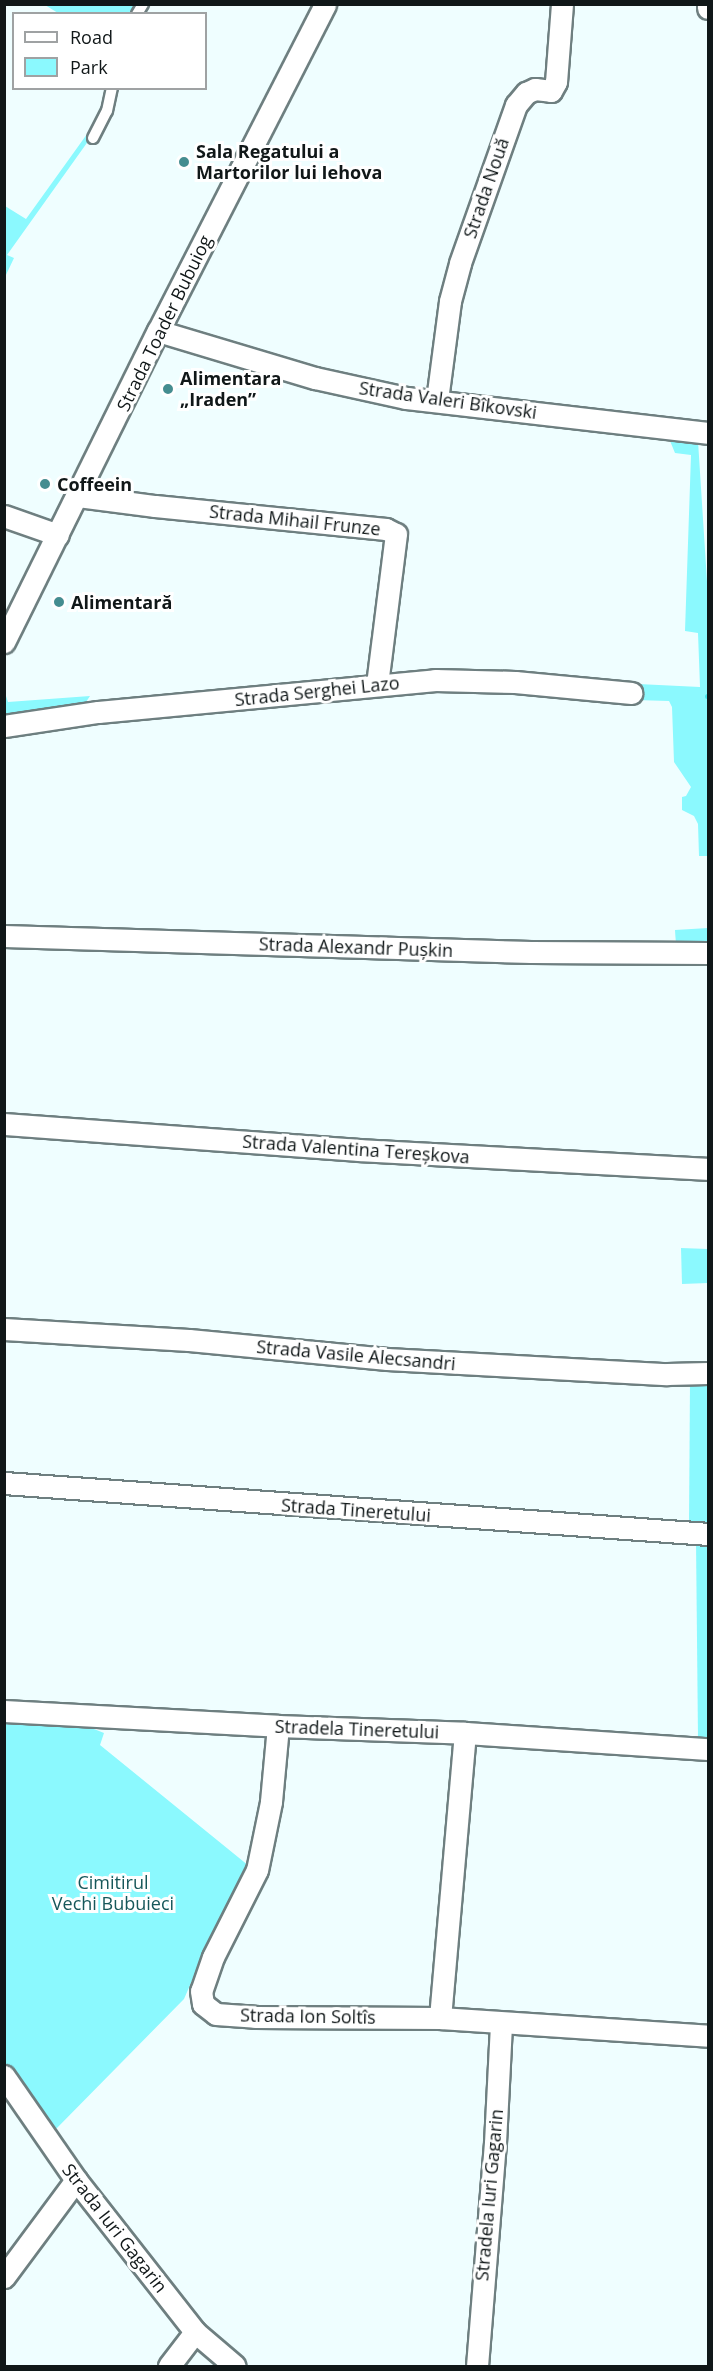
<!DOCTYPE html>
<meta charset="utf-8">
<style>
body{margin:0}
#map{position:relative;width:713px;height:2371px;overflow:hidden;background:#effeff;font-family:"Open Sans",sans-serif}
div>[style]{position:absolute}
.green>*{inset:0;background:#8bf9fe}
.stream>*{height:5px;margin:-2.5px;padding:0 2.5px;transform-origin:2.5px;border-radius:2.5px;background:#48e4eb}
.roads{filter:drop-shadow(2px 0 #6e7f80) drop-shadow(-2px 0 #6e7f80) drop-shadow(0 2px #6e7f80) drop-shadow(0 -2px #6e7f80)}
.service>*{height:10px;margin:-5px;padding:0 5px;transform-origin:5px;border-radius:5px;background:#fff}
.minor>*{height:21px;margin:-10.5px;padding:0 10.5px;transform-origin:10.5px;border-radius:10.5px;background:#fff}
.dots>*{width:16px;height:16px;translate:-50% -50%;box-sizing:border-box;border:3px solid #fff;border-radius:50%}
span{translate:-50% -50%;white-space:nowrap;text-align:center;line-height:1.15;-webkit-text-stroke:6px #fff;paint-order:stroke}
.poi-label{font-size:18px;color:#101718;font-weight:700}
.left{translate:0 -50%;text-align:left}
.street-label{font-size:18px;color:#101718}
.park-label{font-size:18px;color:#16575a}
.frame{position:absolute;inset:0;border:6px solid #101718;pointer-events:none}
.legend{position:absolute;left:12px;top:12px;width:195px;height:78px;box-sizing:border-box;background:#fff;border:2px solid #9fa2a3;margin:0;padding:8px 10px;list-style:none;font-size:18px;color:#101718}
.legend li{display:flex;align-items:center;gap:12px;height:30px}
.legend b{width:30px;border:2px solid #9fa2a3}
</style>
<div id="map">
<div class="green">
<i style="clip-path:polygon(45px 5px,138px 5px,132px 14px,58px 13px)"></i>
<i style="clip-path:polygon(100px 116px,89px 140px,7px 255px,14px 258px,5px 277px,5px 206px,26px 219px)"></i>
<i style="clip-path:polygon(668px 436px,698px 441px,708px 597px,708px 856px,699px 856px,698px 824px,694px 816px,682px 810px,682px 797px,686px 796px,691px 787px,674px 762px,672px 707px,669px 701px,635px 700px,638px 684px,700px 687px,698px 633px,685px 631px,691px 455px,675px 453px)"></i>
<i style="clip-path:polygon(4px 690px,8px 702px,90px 696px,84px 705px,5px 717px)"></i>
<i style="clip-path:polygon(708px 928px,708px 943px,676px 945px,675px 930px)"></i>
<i style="clip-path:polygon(681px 1248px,708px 1249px,708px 1283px,682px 1284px)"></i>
<i style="clip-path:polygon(708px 1381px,708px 1526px,689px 1526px,690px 1382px)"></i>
<i style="clip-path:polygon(696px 1540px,708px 1540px,708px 1738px,698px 1739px)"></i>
<i style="clip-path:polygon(4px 1716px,69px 1719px,104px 1733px,100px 1745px,249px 1866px,210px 1939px,184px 1999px,54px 2131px,5px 2063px)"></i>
</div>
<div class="stream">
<i style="left:707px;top:696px;width:1px"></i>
</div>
<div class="roads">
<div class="service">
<i style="left:137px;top:14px;width:12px;rotate:-59deg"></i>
<i style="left:93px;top:138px;width:30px;rotate:-63deg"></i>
<i style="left:107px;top:111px;width:24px;rotate:-78deg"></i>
</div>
<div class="minor">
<i style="left:708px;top:4px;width:4px;rotate:90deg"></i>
<i style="left:158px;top:331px;width:164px;rotate:16.7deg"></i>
<i style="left:315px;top:378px;width:93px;rotate:12.4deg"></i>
<i style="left:406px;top:398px;width:304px;rotate:6.6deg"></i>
<i style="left:437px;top:400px;width:100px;rotate:-82.5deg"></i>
<i style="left:450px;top:301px;width:39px;rotate:-75deg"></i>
<i style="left:460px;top:263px;width:168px;rotate:-70.5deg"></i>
<i style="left:516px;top:105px;width:16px;rotate:-50deg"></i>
<i style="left:526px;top:93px;width:10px;rotate:-24deg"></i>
<i style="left:535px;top:89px;width:16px;rotate:7deg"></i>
<i style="left:551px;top:91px;width:10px;rotate:-61deg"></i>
<i style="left:556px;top:82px;width:78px;rotate:-85.6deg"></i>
<i style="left:78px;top:496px;width:78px;rotate:7.4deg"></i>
<i style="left:155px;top:506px;width:232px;rotate:5.7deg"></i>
<i style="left:386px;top:529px;width:11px;rotate:27deg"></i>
<i style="left:396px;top:534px;width:152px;rotate:97.2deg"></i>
<i style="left:4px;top:516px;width:57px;rotate:19.4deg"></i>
<i style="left:4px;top:642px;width:347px;rotate:-63.7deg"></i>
<i style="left:158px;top:331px;width:367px;rotate:-62.9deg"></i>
<i style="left:4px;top:726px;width:95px;rotate:-8.5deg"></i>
<i style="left:98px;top:712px;width:339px;rotate:-5.4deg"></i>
<i style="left:435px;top:680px;width:80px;rotate:1.4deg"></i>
<i style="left:515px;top:682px;width:117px;rotate:5.4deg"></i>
<i style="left:4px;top:936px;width:527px;rotate:1.74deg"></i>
<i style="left:531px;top:952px;width:177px;rotate:0.3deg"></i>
<i style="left:4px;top:1124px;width:356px;rotate:4.2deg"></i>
<i style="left:359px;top:1150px;width:350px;rotate:3.1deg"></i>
<i style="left:4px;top:1329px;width:185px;rotate:3.4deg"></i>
<i style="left:189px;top:1340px;width:199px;rotate:5.5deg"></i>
<i style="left:387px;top:1359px;width:280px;rotate:3.1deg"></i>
<i style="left:667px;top:1374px;width:41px;rotate:-1.4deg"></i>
<i style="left:4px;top:1483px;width:706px;rotate:4.14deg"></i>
<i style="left:4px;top:1711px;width:274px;rotate:3.1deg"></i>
<i style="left:278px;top:1726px;width:187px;rotate:2.1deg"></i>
<i style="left:465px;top:1733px;width:244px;rotate:3.8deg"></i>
<i style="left:278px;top:1726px;width:76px;rotate:95.3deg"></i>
<i style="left:271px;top:1802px;width:69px;rotate:101.6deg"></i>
<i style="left:257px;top:1870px;width:97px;rotate:116.8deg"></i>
<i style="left:213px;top:1957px;width:36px;rotate:109deg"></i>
<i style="left:201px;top:1991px;width:13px;rotate:81deg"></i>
<i style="left:203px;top:2004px;width:16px;rotate:38deg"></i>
<i style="left:216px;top:2014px;width:39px;rotate:4deg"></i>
<i style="left:255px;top:2017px;width:185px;rotate:0.3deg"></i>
<i style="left:440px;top:2018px;width:269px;rotate:3.8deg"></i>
<i style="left:440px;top:2018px;width:286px;rotate:-85deg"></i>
<i style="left:4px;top:2076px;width:126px;rotate:55.3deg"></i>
<i style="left:76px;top:2180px;width:193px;rotate:51.9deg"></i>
<i style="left:195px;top:2332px;width:52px;rotate:40.4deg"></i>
<i style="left:4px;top:2277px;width:121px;rotate:-53.4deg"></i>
<i style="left:169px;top:2366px;width:43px;rotate:-52.6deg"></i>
<i style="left:477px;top:2366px;width:224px;rotate:-85.4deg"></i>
<i style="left:495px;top:2143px;width:119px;rotate:-87.1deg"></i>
</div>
</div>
<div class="dots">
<i style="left:184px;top:162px;background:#458d90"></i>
<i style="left:168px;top:389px;background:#458d90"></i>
<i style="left:45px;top:484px;background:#458d90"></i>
<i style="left:59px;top:602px;background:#458d90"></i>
</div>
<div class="poi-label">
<span class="left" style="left:196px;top:162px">Sala Regatului a<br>Martorilor lui Iehova</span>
<span class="left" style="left:180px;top:389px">Alimentara<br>„Iraden”</span>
<span class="left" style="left:57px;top:484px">Coffeein</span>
<span class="left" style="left:71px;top:602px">Alimentară</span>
</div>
<div class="street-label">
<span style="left:486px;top:188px;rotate:-71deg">Strada Nouă</span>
<span style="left:164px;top:323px;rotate:-64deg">Strada Toader Bubuiog</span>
<span style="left:448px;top:400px;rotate:8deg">Strada Valeri Bîkovski</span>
<span style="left:295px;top:520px;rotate:6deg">Strada Mihail Frunze</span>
<span style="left:317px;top:691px;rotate:-6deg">Strada Serghei Lazo</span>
<span style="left:356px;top:947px;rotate:2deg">Strada Alexandr Pușkin</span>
<span style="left:356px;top:1149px;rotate:4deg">Strada Valentina Tereșkova</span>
<span style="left:356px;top:1355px;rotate:5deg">Strada Vasile Alecsandri</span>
<span style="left:356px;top:1510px;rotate:4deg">Strada Tineretului</span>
<span style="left:357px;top:1729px;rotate:2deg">Stradela Tineretului</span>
<span style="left:308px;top:2016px;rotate:1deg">Strada Ion Soltîs</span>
<span style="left:489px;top:2195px;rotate:-85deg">Stradela Iuri Gagarin</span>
<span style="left:115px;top:2228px;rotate:52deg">Strada Iuri Gagarin</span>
</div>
<div class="park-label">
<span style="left:113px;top:1893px">Cimitirul<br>Vechi Bubuieci</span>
</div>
<div class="frame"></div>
<ul class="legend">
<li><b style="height:8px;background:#fff"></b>Road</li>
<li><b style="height:16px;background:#8bf9fe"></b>Park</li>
</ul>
</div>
